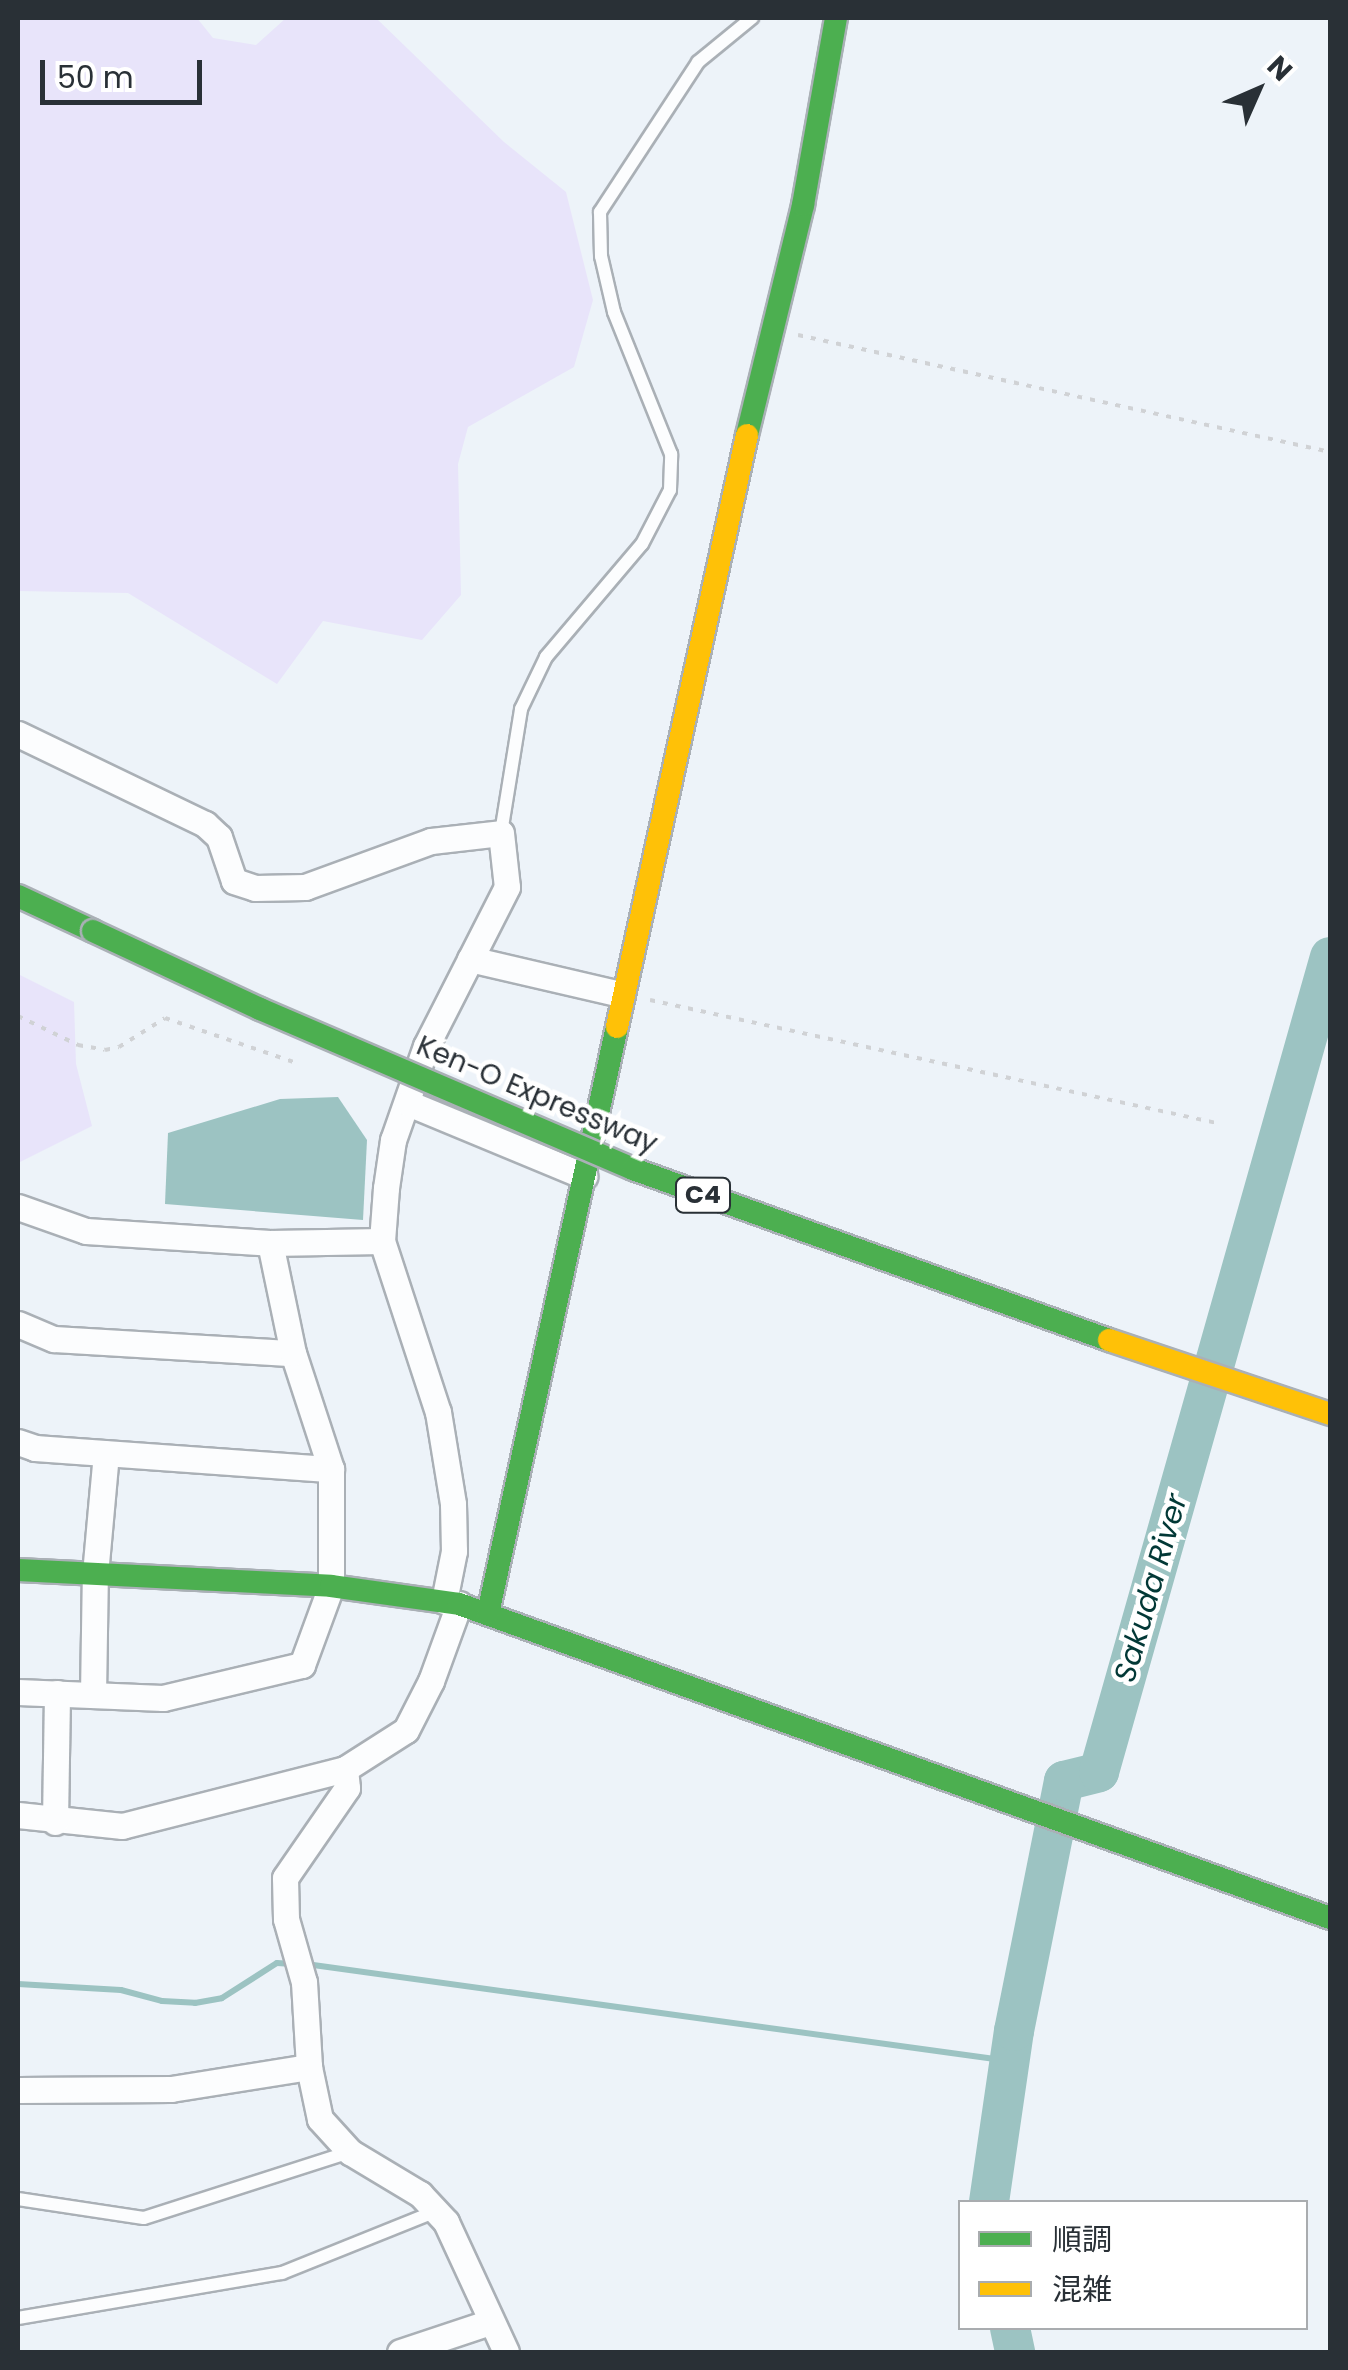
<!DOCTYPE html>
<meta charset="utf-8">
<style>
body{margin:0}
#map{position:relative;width:1348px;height:2370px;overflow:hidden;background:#edf3f9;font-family:Poppins,"Noto Sans JP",sans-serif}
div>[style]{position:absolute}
.green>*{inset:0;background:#e8e4fa}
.water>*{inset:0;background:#9cc3c2}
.stream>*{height:6px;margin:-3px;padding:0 3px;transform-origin:3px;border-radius:3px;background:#9cc3c2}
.river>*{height:40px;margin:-20px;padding:0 20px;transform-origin:20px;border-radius:20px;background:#9cc3c2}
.path>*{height:4px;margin-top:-2px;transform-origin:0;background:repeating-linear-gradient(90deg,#d0d2d5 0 5px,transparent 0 13px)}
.roads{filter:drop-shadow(2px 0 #aab0b6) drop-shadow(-2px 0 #aab0b6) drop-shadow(0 2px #aab0b6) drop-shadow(0 -2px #aab0b6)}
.lane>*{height:12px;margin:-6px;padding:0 6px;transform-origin:6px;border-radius:6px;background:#fcfdfe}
.street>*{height:25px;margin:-12.5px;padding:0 12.5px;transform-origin:12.5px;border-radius:12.5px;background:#fcfdfe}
.fast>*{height:22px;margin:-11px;padding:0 11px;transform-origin:11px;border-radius:11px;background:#4caf50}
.slow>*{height:22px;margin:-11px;padding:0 11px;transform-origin:11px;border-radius:11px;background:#ffc107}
.bridges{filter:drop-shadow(2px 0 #aab0b6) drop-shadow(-2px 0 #aab0b6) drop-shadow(0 2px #aab0b6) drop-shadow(0 -2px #aab0b6)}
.fast-bridge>*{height:22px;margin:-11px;padding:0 11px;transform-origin:11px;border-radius:11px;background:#4caf50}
.slow-bridge>*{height:22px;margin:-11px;padding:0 11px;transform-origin:11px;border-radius:11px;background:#ffc107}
span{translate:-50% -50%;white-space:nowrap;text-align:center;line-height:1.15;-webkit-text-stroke:9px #fff;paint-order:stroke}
.shield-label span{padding:2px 8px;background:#fff;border:2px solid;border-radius:8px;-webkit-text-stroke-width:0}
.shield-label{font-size:25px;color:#293036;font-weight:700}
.street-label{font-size:28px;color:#293036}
.water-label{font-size:30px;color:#023836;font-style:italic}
.frame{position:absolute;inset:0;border:20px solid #293036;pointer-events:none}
.legend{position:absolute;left:958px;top:2200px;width:350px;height:130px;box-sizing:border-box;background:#fff;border:2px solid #a9acaf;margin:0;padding:12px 18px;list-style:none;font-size:30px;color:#293036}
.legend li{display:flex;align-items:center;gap:20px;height:50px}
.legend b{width:50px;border:2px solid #a9acaf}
.north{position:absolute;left:1208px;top:40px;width:100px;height:100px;-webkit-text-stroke:8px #fff;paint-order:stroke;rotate:45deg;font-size:28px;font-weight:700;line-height:40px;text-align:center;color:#293036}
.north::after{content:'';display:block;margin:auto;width:35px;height:45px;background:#293036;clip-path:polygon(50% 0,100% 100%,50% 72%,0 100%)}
.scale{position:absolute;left:40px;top:60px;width:162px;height:45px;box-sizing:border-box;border:5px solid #293036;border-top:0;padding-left:12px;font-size:30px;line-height:35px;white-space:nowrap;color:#293036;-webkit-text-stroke:8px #fff;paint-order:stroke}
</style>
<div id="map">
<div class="green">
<i style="clip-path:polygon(18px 18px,197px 18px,213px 38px,256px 45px,286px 18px,376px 18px,504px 142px,566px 192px,593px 300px,574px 367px,468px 427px,458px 464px,461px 595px,422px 640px,323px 621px,277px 684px,128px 593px,18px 591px)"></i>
<i style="clip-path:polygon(18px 974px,74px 1002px,76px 1064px,92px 1126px,18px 1163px)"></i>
</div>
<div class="water">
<i style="clip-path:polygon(338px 1097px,367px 1140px,363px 1220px,165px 1204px,168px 1133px,280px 1099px)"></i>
</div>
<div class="stream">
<i style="left:306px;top:1964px;width:710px;rotate:7.86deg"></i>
<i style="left:18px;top:1984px;width:103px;rotate:3.3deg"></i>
<i style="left:121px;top:1990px;width:42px;rotate:15deg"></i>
<i style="left:162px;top:2001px;width:33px;rotate:3deg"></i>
<i style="left:195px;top:2003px;width:27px;rotate:-10deg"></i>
<i style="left:222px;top:1998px;width:65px;rotate:-32.5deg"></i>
<i style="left:277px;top:1963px;width:16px;rotate:4deg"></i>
</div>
<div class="river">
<i style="left:989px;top:2202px;width:173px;rotate:-81.7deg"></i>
<i style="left:1014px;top:2031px;width:255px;rotate:-78.7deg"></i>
<i style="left:1064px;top:1781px;width:36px;rotate:-14deg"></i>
<i style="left:1099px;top:1772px;width:847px;rotate:-74.18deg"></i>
<i style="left:1010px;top:2328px;width:25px;rotate:78deg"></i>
</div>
<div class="path">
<i style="left:798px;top:335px;width:545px;rotate:12.4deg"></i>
<i style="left:650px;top:1000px;width:584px;rotate:12.25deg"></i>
<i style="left:18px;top:1016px;width:67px;rotate:25.8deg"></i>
<i style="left:78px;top:1045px;width:27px;rotate:10deg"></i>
<i style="left:105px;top:1050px;width:14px;rotate:-12deg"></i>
<i style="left:119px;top:1047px;width:54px;rotate:-32.2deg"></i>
<i style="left:165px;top:1018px;width:142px;rotate:18.9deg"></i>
</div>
<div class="roads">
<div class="lane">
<i style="left:501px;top:833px;width:126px;rotate:-80.8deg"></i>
<i style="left:521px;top:709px;width:58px;rotate:-64.3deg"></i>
<i style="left:546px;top:657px;width:148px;rotate:-49.7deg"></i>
<i style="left:642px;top:544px;width:61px;rotate:-62.6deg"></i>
<i style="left:670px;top:490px;width:36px;rotate:-88deg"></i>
<i style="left:671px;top:454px;width:153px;rotate:-111.9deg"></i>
<i style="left:614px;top:312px;width:57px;rotate:-103.1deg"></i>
<i style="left:601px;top:256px;width:44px;rotate:-91.3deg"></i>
<i style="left:600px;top:212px;width:179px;rotate:-56.8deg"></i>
<i style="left:698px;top:62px;width:70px;rotate:-39.2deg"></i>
<i style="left:18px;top:2199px;width:127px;rotate:8.6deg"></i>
<i style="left:144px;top:2218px;width:216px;rotate:-17.8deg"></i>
<i style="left:18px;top:2318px;width:268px;rotate:-9.7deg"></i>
<i style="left:282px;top:2273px;width:166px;rotate:-21.9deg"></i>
</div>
<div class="street">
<i style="left:18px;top:734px;width:208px;rotate:25.7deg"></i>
<i style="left:205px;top:824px;width:19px;rotate:43deg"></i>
<i style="left:219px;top:837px;width:46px;rotate:71.2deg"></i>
<i style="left:234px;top:881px;width:22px;rotate:18deg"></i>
<i style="left:255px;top:888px;width:50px;rotate:-1.1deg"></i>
<i style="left:305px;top:887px;width:134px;rotate:-20.1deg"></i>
<i style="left:431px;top:841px;width:70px;rotate:-6.5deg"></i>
<i style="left:501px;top:833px;width:54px;rotate:83.7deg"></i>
<i style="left:507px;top:887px;width:178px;rotate:117deg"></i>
<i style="left:426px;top:1046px;width:100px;rotate:109.3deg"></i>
<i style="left:393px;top:1140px;width:49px;rotate:98.3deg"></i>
<i style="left:386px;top:1188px;width:53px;rotate:94.3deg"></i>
<i style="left:382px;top:1241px;width:180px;rotate:71.9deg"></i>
<i style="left:438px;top:1412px;width:93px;rotate:80.7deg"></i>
<i style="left:453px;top:1504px;width:47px;rotate:88.8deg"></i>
<i style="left:454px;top:1551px;width:51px;rotate:101.3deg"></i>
<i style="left:470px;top:959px;width:155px;rotate:13.1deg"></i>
<i style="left:408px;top:1103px;width:191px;rotate:22.5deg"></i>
<i style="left:18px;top:1207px;width:72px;rotate:19.4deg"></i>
<i style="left:86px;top:1231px;width:184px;rotate:3.7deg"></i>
<i style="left:270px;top:1243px;width:112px;rotate:-1deg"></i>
<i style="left:18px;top:1324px;width:39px;rotate:23deg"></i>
<i style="left:54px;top:1339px;width:239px;rotate:3.4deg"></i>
<i style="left:18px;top:1442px;width:18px;rotate:19deg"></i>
<i style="left:35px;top:1448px;width:297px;rotate:4.1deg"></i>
<i style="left:18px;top:1692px;width:145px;rotate:2.4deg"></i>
<i style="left:163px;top:1698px;width:143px;rotate:-13.4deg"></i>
<i style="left:302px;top:1665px;width:84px;rotate:-69.8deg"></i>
<i style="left:331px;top:1586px;width:117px;rotate:-90deg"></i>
<i style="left:331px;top:1469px;width:122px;rotate:-108.1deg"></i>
<i style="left:293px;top:1353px;width:112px;rotate:-101.8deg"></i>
<i style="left:93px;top:1695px;width:121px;rotate:-89.1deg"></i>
<i style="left:95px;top:1574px;width:121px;rotate:-84.8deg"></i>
<i style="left:345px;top:1769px;width:19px;rotate:84deg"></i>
<i style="left:347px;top:1788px;width:109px;rotate:124.6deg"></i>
<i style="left:285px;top:1878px;width:41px;rotate:88.6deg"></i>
<i style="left:286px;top:1919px;width:66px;rotate:74.1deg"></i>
<i style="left:304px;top:1982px;width:85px;rotate:86.6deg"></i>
<i style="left:309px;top:2067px;width:53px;rotate:78.1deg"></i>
<i style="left:320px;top:2119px;width:45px;rotate:47.7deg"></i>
<i style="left:350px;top:2152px;width:82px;rotate:31deg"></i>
<i style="left:420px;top:2194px;width:38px;rotate:47deg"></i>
<i style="left:446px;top:2222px;width:143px;rotate:65.2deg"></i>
<i style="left:18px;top:1815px;width:105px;rotate:6deg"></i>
<i style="left:122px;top:1826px;width:230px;rotate:-14.3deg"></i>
<i style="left:345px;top:1769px;width:72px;rotate:-32.6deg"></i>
<i style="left:406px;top:1730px;width:55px;rotate:-63deg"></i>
<i style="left:431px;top:1681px;width:82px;rotate:-70deg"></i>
<i style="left:55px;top:1822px;width:129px;rotate:-89.1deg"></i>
<i style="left:18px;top:2090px;width:153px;rotate:-0.4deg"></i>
<i style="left:171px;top:2089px;width:140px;rotate:-9.1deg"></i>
<i style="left:400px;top:2352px;width:95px;rotate:-18.4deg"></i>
</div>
<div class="fast">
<i style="left:747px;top:435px;width:237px;rotate:-76.3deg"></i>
<i style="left:803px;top:205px;width:190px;rotate:-80deg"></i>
<i style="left:18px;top:896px;width:83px;rotate:25deg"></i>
<i style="left:18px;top:1570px;width:313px;rotate:2.9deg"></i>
<i style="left:331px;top:1586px;width:129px;rotate:8deg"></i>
<i style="left:459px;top:1604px;width:926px;rotate:19.82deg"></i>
<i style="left:488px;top:1613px;width:600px;rotate:-77.59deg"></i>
</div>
<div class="slow">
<i style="left:617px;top:1027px;width:606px;rotate:-77.61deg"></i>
</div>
</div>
<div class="bridges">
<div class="fast-bridge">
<i style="left:93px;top:931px;width:184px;rotate:25deg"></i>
<i style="left:260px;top:1009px;width:406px;rotate:23.2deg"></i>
<i style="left:633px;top:1169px;width:506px;rotate:19.76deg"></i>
</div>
<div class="slow-bridge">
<i style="left:1109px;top:1340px;width:233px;rotate:18.5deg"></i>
</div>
</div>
<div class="shield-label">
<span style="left:703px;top:1195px">C4</span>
</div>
<div class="street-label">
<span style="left:537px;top:1095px;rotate:23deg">Ken-O Expressway</span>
</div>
<div class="water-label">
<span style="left:1151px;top:1588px;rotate:-74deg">Sakuda River</span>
</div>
<div class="frame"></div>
<ul class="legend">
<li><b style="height:12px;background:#4caf50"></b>順調</li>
<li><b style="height:12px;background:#ffc107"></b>混雑</li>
</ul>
<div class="north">N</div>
<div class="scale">50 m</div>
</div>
